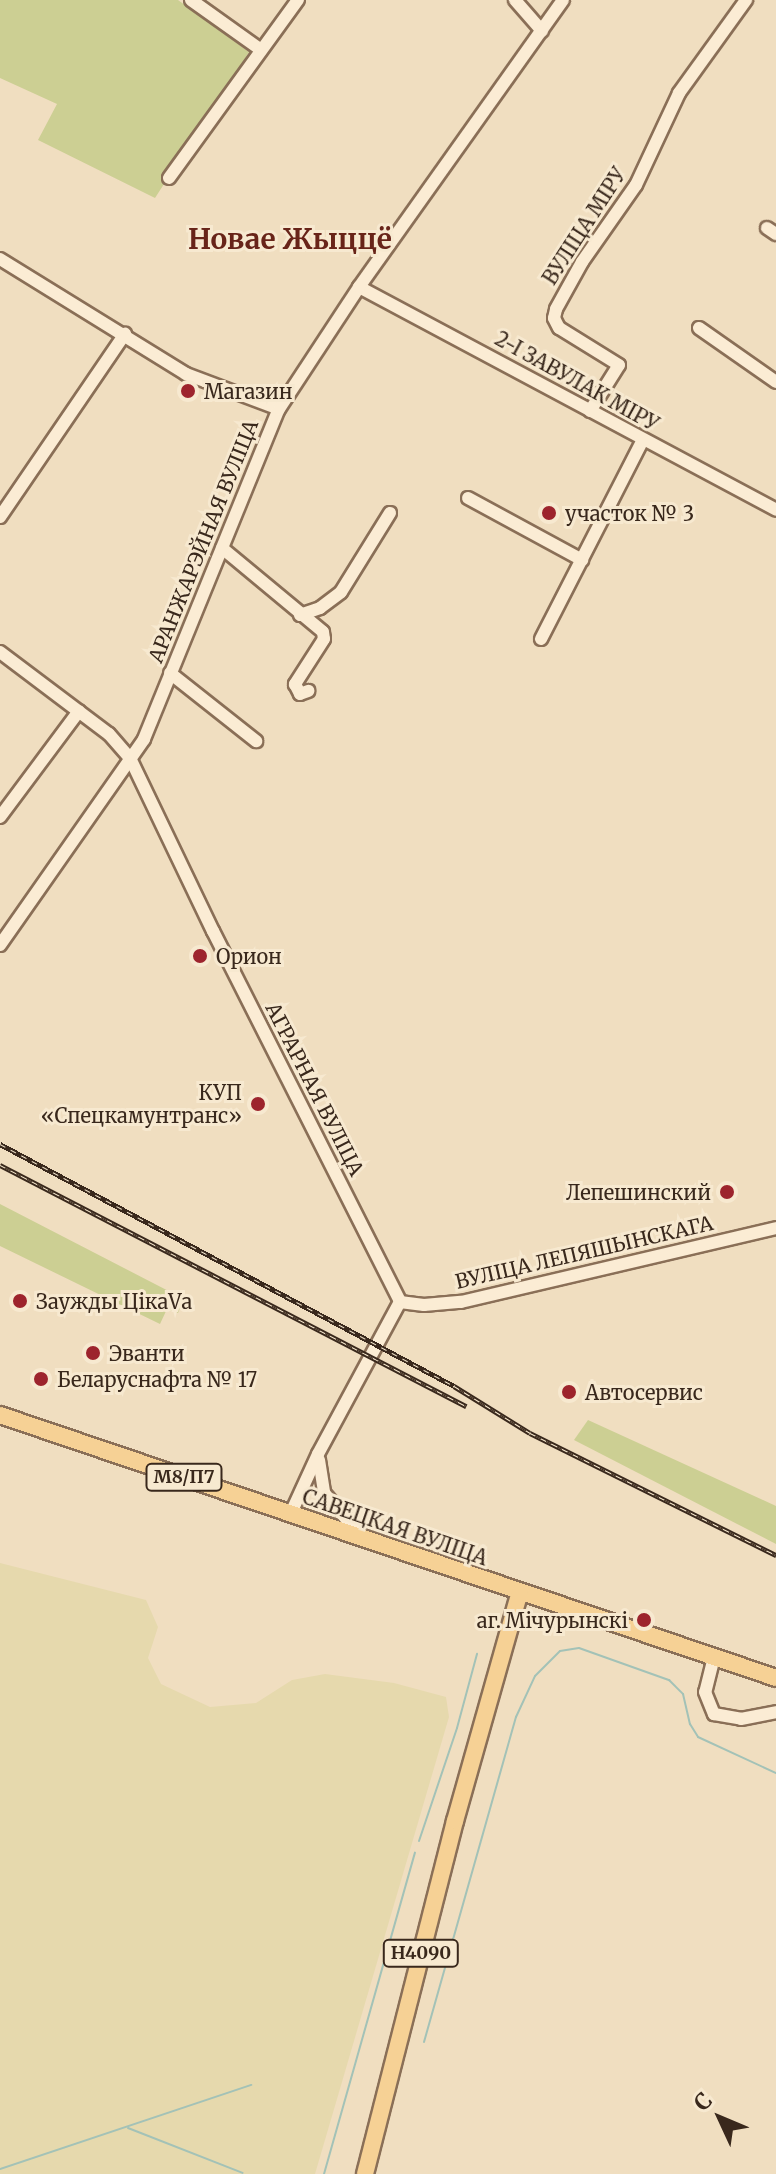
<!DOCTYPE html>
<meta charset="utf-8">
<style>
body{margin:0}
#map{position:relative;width:776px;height:2174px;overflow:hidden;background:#f0dec0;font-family:Merriweather,serif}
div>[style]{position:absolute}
.farmland>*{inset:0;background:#e6d9ad}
.green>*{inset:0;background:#cccf93}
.stream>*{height:2px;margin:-1px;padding:0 1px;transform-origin:1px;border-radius:1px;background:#a3c2b7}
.roads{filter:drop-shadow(2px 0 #8a6f57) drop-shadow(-2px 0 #8a6f57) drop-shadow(0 2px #8a6f57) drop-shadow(0 -2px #8a6f57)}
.minor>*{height:12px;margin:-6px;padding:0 6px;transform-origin:6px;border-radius:6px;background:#fbecd4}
.major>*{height:16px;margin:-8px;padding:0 8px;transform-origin:8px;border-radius:8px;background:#f6d195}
.rail>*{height:5px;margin-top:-2.5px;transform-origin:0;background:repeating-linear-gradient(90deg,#f7e9d0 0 6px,#39281c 0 12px);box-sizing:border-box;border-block:2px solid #39281c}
.dots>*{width:22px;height:22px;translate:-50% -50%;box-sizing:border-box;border:4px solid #f7e9d0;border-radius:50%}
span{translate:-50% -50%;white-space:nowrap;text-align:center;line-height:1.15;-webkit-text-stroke:6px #f7e9d0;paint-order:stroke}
.shield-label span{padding:2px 6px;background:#f7e9d0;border:2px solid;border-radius:6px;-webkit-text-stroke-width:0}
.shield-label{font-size:18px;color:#39281c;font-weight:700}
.street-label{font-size:20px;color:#39281c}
.poi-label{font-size:20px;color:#39281c}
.left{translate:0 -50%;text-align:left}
.right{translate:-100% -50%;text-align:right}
.district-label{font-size:28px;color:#682419;font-weight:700}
.north{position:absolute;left:680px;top:2078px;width:80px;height:80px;-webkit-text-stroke:6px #f7e9d0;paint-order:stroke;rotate:314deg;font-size:22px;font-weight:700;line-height:32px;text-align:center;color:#39281c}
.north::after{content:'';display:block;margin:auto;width:28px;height:36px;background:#39281c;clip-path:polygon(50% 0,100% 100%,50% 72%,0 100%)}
</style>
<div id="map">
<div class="farmland">
<i style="clip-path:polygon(0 1563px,146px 1600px,158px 1627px,148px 1658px,161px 1684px,210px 1707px,256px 1703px,292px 1680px,325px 1674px,394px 1683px,446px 1697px,449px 1717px,315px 2174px,0 2174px)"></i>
</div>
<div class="green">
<i style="clip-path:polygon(0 0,178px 0,249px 52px,155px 198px,38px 140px,57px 104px,0 78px)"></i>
<i style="clip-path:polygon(0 1204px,184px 1299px,178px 1313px,167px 1309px,160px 1324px,0 1246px)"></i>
<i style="clip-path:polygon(588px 1420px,776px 1506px,776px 1544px,574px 1440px)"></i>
</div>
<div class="stream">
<i style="left:419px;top:1841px;width:119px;rotate:-71.4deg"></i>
<i style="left:457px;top:1728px;width:77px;rotate:-74.9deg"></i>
<i style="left:424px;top:2042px;width:338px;rotate:-74.2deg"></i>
<i style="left:516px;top:1717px;width:45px;rotate:-65.1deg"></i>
<i style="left:535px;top:1676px;width:35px;rotate:-45deg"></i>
<i style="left:560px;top:1651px;width:19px;rotate:-9deg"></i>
<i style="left:579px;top:1648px;width:96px;rotate:19.6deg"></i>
<i style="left:669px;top:1680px;width:20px;rotate:45deg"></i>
<i style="left:683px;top:1694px;width:31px;rotate:77deg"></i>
<i style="left:690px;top:1724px;width:15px;rotate:58deg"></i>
<i style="left:698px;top:1737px;width:86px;rotate:24.8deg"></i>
<i style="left:128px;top:2128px;width:123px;rotate:21.4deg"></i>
<i style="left:0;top:2169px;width:265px;rotate:-18.5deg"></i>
<i style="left:324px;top:2174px;width:334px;rotate:-74.2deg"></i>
</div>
<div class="roads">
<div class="minor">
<i style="left:191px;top:0;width:86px;rotate:35.5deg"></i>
<i style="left:515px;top:0;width:41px;rotate:48.9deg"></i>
<i style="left:169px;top:178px;width:220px;rotate:-54.1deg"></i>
<i style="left:767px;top:228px;width:11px;rotate:34deg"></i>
<i style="left:0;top:259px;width:219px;rotate:31.7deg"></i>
<i style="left:186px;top:374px;width:99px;rotate:20.6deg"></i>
<i style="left:359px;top:287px;width:473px;rotate:28.1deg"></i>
<i style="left:699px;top:328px;width:94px;rotate:35deg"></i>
<i style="left:590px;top:411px;width:54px;rotate:-57.8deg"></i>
<i style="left:619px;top:365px;width:70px;rotate:-148.3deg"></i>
<i style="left:559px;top:328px;width:11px;rotate:-117deg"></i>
<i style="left:554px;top:318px;width:9px;rotate:-77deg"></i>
<i style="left:556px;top:309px;width:54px;rotate:-61deg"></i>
<i style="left:582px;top:262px;width:94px;rotate:-55deg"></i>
<i style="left:636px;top:185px;width:102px;rotate:-64.9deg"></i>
<i style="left:679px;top:93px;width:115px;rotate:-54.2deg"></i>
<i style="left:468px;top:498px;width:130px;rotate:28.5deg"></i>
<i style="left:0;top:517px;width:222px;rotate:-55.7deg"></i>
<i style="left:222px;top:548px;width:131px;rotate:39.7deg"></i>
<i style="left:323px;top:632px;width:7px;rotate:82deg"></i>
<i style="left:324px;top:639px;width:54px;rotate:122.8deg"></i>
<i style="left:295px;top:684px;width:11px;rotate:63deg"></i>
<i style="left:300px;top:694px;width:9px;rotate:-21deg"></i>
<i style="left:300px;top:615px;width:21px;rotate:-19deg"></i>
<i style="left:320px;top:608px;width:26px;rotate:-37deg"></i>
<i style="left:341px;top:592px;width:93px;rotate:-58.2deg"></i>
<i style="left:541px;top:639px;width:224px;rotate:-62.9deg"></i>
<i style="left:0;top:652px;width:136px;rotate:37deg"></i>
<i style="left:109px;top:734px;width:32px;rotate:49deg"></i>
<i style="left:130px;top:758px;width:192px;rotate:64.4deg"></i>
<i style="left:213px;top:931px;width:415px;rotate:63.2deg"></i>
<i style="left:170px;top:673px;width:110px;rotate:38.3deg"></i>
<i style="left:0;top:817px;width:132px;rotate:-53.3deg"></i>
<i style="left:0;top:945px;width:251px;rotate:-55deg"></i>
<i style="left:144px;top:739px;width:357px;rotate:-67.8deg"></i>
<i style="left:279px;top:409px;width:146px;rotate:-56.7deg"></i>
<i style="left:359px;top:287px;width:352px;rotate:-54.6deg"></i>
<i style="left:400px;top:1302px;width:24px;rotate:7deg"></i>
<i style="left:424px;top:1305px;width:37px;rotate:-5deg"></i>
<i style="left:461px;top:1302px;width:324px;rotate:-13.2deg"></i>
<i style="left:319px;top:1460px;width:33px;rotate:81deg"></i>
<i style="left:324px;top:1493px;width:58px;rotate:49.2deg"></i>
<i style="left:291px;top:1513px;width:65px;rotate:-65.4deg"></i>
<i style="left:318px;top:1454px;width:173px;rotate:-61.7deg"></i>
<i style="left:714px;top:1657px;width:36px;rotate:104deg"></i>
<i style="left:705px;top:1692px;width:24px;rotate:68deg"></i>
<i style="left:714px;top:1714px;width:27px;rotate:10deg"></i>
<i style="left:741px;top:1719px;width:36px;rotate:-11deg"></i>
</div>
<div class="major">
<i style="left:0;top:1415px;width:819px;rotate:18.72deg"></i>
<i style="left:365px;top:2174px;width:364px;rotate:-75.7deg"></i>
<i style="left:455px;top:1821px;width:238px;rotate:-74.2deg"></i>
</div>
</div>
<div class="rail">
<i style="left:0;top:1144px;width:514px;rotate:28.06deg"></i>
<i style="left:454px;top:1386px;width:89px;rotate:31.7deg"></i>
<i style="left:530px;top:1433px;width:275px;rotate:26.4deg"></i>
<i style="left:0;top:1165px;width:525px;rotate:27.35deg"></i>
</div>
<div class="dots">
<i style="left:188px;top:391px;background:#9d242d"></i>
<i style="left:549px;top:513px;background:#9d242d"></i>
<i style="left:200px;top:956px;background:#9d242d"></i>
<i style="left:258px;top:1104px;background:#9d242d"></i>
<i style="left:727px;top:1192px;background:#9d242d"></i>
<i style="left:20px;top:1301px;background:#9d242d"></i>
<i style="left:93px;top:1353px;background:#9d242d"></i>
<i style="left:41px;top:1379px;background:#9d242d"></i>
<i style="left:569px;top:1392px;background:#9d242d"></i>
<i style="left:644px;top:1620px;background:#9d242d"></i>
</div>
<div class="shield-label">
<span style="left:184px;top:1477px">М8/П7</span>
<span style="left:421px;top:1953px">Н4090</span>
</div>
<div class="street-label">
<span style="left:584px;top:226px;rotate:-57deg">ВУЛІЦА МІРУ</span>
<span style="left:577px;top:381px;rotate:29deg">2-І ЗАВУЛАК МІРУ</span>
<span style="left:203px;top:541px;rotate:-68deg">АРАНЖАРЭЙНАЯ ВУЛІЦА</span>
<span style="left:315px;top:1089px;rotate:63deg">АГРАРНАЯ ВУЛІЦА</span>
<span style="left:584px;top:1252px;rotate:-13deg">ВУЛІЦА ЛЕПЯШЫНСКАГА</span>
<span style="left:395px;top:1527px;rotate:19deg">САВЕЦКАЯ ВУЛІЦА</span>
</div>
<div class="poi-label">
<span class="left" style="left:204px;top:391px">Магазин</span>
<span class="left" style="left:565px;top:513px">участок № 3</span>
<span class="left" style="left:216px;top:956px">Орион</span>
<span class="right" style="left:242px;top:1104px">КУП<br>«Спецкамунтранс»</span>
<span class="right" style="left:711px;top:1192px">Лепешинский</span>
<span class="left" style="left:36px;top:1301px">Заужды ЦікаVа</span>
<span class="left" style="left:109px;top:1353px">Эванти</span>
<span class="left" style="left:57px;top:1379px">Беларуснафта № 17</span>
<span class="left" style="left:585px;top:1392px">Автосервис</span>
<span class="right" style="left:628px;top:1620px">аг. Мічурынскі</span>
</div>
<div class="district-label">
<span style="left:290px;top:239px">Новае Жыццё</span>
</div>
<div class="north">С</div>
</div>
